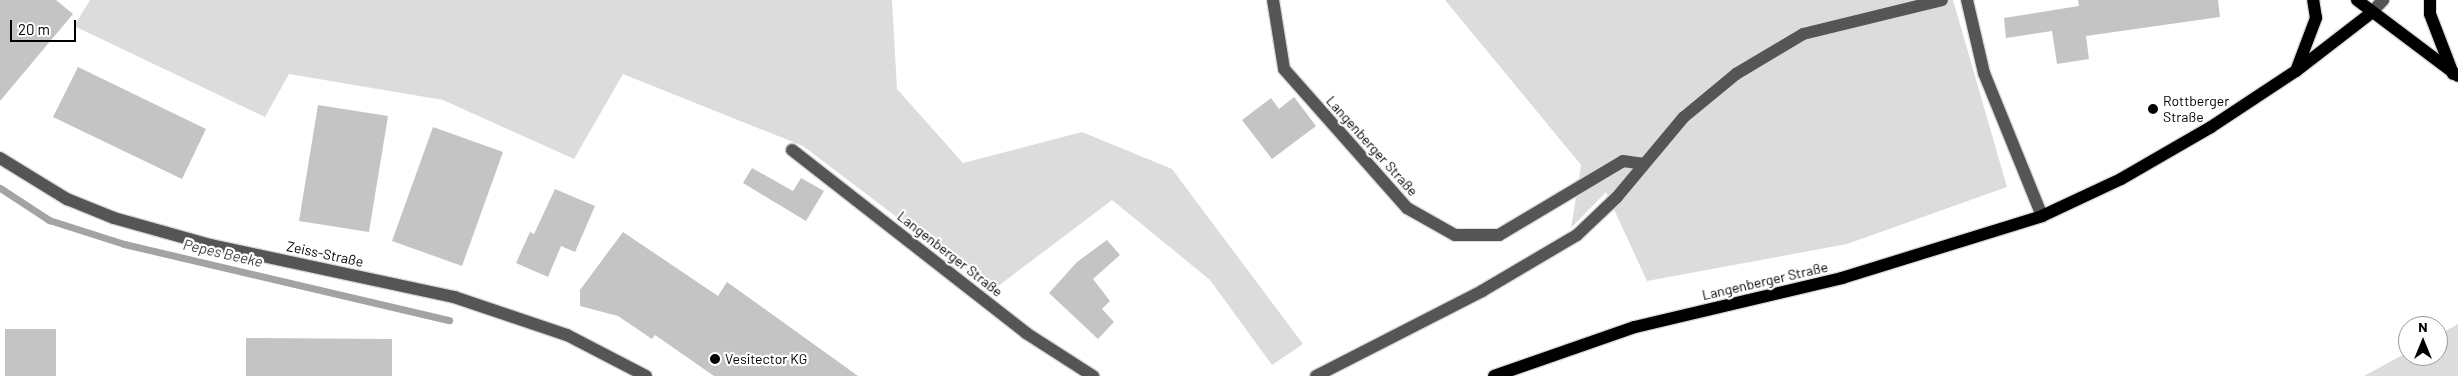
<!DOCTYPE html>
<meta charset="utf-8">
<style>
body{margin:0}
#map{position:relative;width:2458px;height:376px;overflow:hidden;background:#fff;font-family:Barlow,sans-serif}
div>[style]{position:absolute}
.green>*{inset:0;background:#dcdcdc}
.stream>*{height:7px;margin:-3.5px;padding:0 3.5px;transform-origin:3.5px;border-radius:3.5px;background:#a3a3a3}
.building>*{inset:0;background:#c4c4c4}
.roads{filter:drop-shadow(1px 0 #dbdbdb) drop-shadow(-1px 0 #dbdbdb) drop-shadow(0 1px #dbdbdb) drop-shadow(0 -1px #dbdbdb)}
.minor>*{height:12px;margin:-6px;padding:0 6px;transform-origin:6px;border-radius:6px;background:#555}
.major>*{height:12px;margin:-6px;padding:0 6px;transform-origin:6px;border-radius:6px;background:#000}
.dots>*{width:14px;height:14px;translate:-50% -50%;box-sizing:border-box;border:2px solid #fff;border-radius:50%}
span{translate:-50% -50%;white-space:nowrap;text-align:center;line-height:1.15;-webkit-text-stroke:4.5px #fff;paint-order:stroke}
.poi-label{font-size:14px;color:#000}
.left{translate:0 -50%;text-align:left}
.street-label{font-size:14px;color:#000}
.water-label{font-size:15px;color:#444;font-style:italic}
.north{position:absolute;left:2398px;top:316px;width:50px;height:50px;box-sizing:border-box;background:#fff;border:1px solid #999;border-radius:50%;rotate:0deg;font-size:14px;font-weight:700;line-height:20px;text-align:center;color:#000}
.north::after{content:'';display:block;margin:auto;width:18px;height:22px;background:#000;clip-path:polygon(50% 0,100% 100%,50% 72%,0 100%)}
.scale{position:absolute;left:10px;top:20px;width:66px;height:22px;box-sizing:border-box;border:2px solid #000;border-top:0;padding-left:6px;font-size:15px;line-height:18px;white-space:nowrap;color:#000;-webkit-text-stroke:4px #fff;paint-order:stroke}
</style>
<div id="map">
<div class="green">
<i style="clip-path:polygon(90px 0,892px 0,897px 89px,963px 163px,1082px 132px,1172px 169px,1303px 344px,1272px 365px,1210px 280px,1112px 200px,993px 290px,803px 146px,623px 74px,574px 159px,443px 100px,289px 74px,265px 117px,74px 26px)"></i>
<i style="clip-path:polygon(1445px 0,1953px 0,2007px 187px,1847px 244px,1647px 281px,1606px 192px,1571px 228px,1581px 165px)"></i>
<i style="clip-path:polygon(2458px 324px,2458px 376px,2364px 376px,2408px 352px,2408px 356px,2438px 356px,2438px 335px)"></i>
</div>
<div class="stream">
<i style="left:0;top:188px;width:59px;rotate:33.1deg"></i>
<i style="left:49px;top:220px;width:79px;rotate:17.7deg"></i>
<i style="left:124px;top:244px;width:334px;rotate:13.2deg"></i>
</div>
<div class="building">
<i style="clip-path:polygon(0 0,56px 0,73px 14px,0 101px)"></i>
<i style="clip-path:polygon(2078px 0,2218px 0,2220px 17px,2086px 36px,2089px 59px,2057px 64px,2052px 31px,2006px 38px,2004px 18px,2079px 6px)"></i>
<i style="clip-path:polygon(78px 67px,206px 129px,182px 179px,53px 117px)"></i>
<i style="clip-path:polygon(1294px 97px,1316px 126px,1272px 159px,1242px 120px,1271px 98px,1279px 109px)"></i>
<i style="clip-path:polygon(318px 105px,388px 116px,369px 232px,299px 221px)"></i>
<i style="clip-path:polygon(433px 127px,503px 152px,462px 266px,392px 241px)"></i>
<i style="clip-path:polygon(752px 168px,793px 191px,801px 178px,824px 191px,806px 221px,743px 183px)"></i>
<i style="clip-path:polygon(555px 189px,595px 206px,575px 252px,561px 246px,548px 277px,516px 263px,530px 232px,534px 234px)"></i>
<i style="clip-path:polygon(623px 232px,718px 296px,727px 282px,858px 376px,714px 376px,655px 335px,652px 339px,618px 316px,580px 306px,580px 290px)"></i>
<i style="clip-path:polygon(1107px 240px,1120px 255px,1093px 279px,1110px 301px,1102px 309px,1114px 322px,1098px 339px,1049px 293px,1077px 262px)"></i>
<i style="clip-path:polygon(5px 329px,56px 329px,56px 376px,5px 376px)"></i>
<i style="clip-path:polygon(246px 338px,392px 339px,392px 376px,246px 376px)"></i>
</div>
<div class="roads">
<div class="minor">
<i style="left:1273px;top:0;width:70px;rotate:80.9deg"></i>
<i style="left:1284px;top:69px;width:186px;rotate:48.5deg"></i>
<i style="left:1407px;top:208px;width:55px;rotate:29.4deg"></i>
<i style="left:1455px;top:235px;width:44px"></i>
<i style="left:1499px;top:235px;width:144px;rotate:-30.8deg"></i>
<i style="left:1623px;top:161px;width:21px;rotate:8deg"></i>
<i style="left:1967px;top:0;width:75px;rotate:76.9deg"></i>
<i style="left:1984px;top:73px;width:154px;rotate:67.9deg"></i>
<i style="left:2371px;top:13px;width:18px;rotate:-47deg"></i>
<i style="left:792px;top:150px;width:297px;rotate:38deg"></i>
<i style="left:1026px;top:333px;width:80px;rotate:32.7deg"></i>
<i style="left:0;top:158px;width:79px;rotate:31.5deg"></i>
<i style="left:67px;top:199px;width:51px;rotate:22deg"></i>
<i style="left:114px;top:218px;width:101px;rotate:15.6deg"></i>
<i style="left:211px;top:245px;width:249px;rotate:12.1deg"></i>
<i style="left:454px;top:297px;width:119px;rotate:18.6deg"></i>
<i style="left:567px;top:335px;width:89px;rotate:27.4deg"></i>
<i style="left:1316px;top:376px;width:186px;rotate:-27.1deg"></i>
<i style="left:1482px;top:291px;width:110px;rotate:-30.5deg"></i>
<i style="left:1577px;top:235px;width:55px;rotate:-43.5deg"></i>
<i style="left:1617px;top:197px;width:104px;rotate:-50.1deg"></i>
<i style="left:1684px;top:117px;width:67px;rotate:-39.6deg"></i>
<i style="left:1736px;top:74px;width:78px;rotate:-30.8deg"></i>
<i style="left:1803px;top:34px;width:143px;rotate:-13.7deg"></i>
</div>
<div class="major">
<i style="left:2357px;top:0;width:126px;rotate:37deg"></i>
<i style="left:2430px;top:0;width:14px;rotate:90deg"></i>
<i style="left:2430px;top:14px;width:64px;rotate:69deg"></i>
<i style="left:2296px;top:71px;width:57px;rotate:-69.3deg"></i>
<i style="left:2316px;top:18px;width:18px;rotate:-99deg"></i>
<i style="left:1494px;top:376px;width:149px;rotate:-19.2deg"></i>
<i style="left:1635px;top:327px;width:213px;rotate:-13.3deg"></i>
<i style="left:1842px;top:278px;width:209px;rotate:-17.2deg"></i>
<i style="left:2042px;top:216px;width:87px;rotate:-25.1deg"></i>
<i style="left:2121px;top:179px;width:104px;rotate:-30deg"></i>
<i style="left:2211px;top:127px;width:102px;rotate:-33.4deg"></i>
<i style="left:2296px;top:71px;width:95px;rotate:-37.7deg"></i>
</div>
</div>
<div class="dots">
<i style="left:2153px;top:109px;background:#000"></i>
<i style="left:715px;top:359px;background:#000"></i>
</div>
<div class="poi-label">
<span class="left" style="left:2163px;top:109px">Rottberger<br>Straße</span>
<span class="left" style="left:725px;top:359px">Vesitector KG</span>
</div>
<div class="street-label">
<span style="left:1372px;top:146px;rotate:48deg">Langenberger Straße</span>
<span style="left:325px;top:254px;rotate:12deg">Zeiss-Straße</span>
<span style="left:950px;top:254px;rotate:38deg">Langenberger Straße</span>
<span style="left:1765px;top:281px;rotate:-13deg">Langenberger Straße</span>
</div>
<div class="water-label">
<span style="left:223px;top:253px;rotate:13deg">Pepes Beeke</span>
</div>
<div class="north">N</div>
<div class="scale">20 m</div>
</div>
